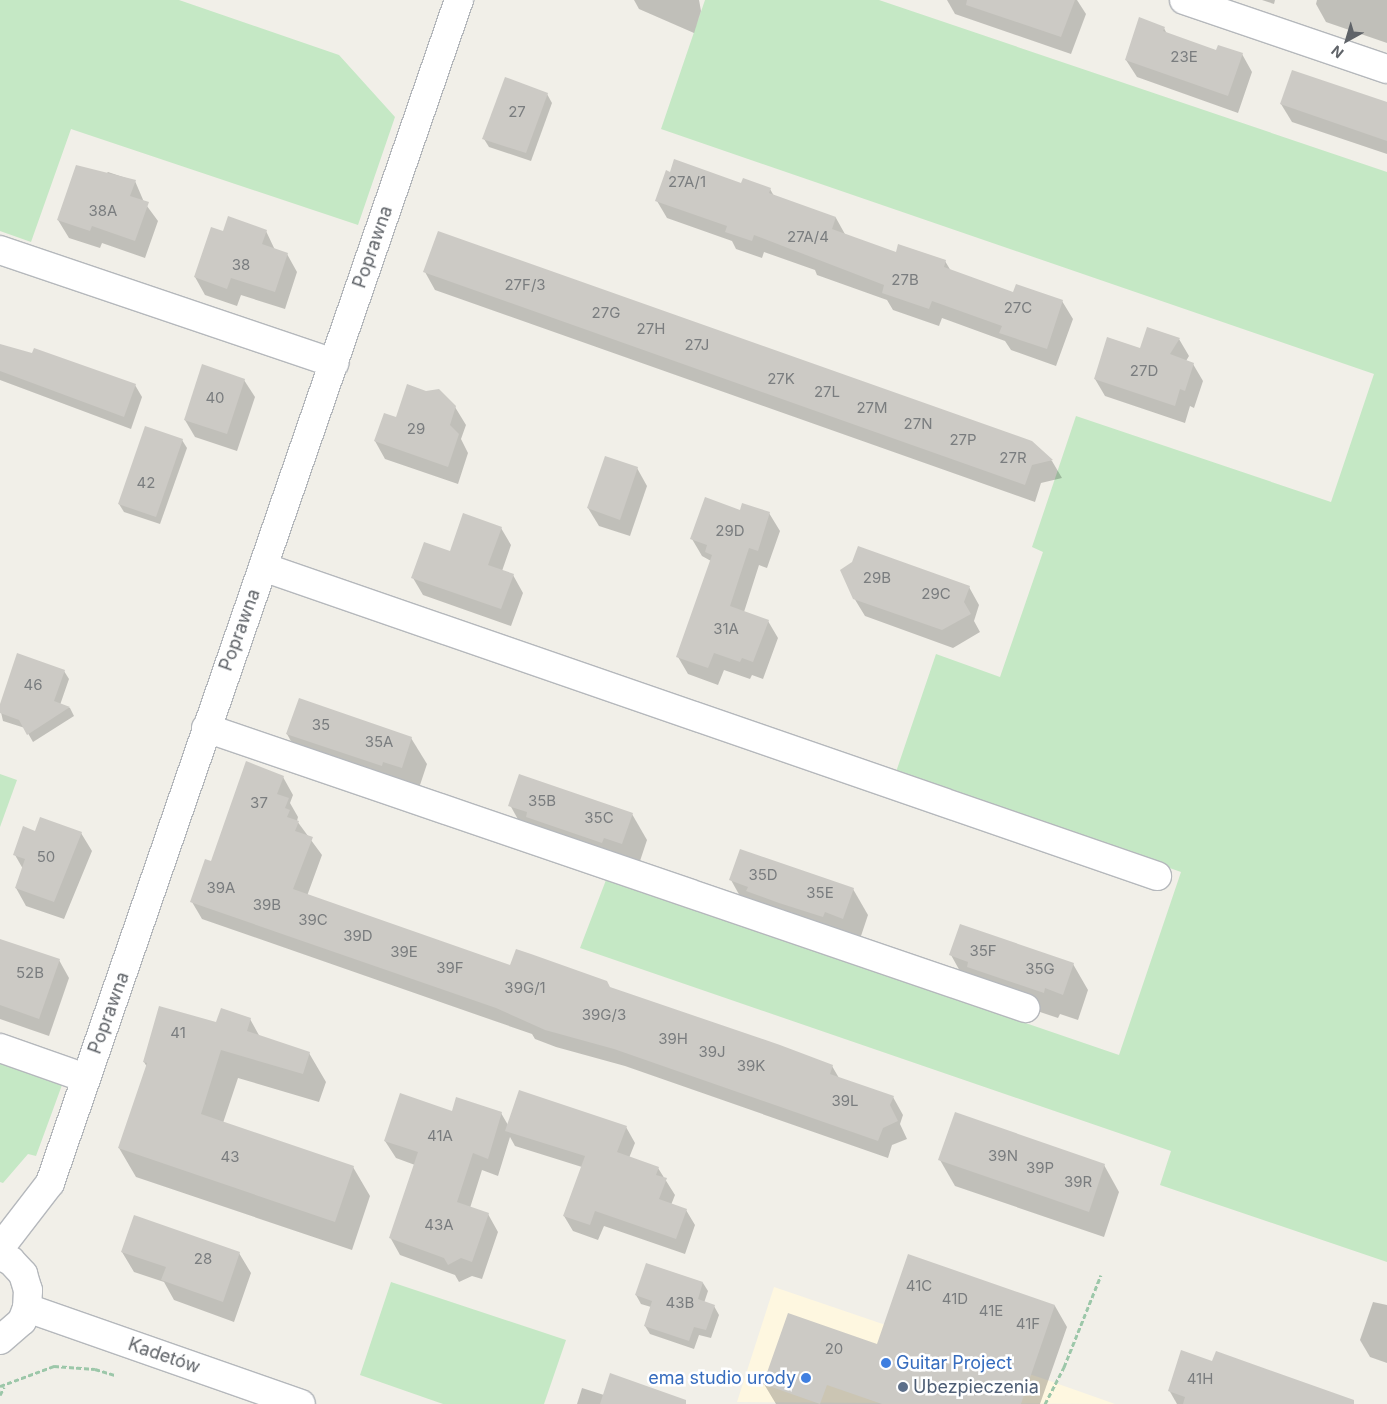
<!DOCTYPE html>
<meta charset="utf-8">
<style>
body{margin:0}
#map{position:relative;width:1387px;height:1404px;overflow:hidden;background:#f1efe8;font-family:Inter,sans-serif}
div>[style]{position:absolute}
.commercial>*{inset:0;background:#fef7e0}
.green>*{inset:0;background:#c5e8c5}
.shadow>*{inset:0;background:#0003}
.building>*{inset:0;background:#cccac5}
.path>*{height:3px;margin-top:-1.5px;transform-origin:0;background:repeating-linear-gradient(90deg,#9cc7a9 0 5px,transparent 0 7.5px)}
.roads{filter:drop-shadow(1px 0 #b5b8bc) drop-shadow(-1px 0 #b5b8bc) drop-shadow(0 1px #b5b8bc) drop-shadow(0 -1px #b5b8bc)}
.minor>*{height:28px;margin:-14px;padding:0 14px;transform-origin:14px;border-radius:14px;background:#fff}
.dots>*{width:14px;height:14px;translate:-50% -50%;box-sizing:border-box;border:2px solid #fff;border-radius:50%}
span{translate:-50% -50%;white-space:nowrap;text-align:center;line-height:1.15;-webkit-text-stroke:5px #fff;paint-order:stroke}
.number-label{font-size:15px;color:#7a7d7f}
.number-label span{-webkit-text-stroke-width:0}
.street-label{font-size:18px;color:#5f6368}
.shop-label{font-size:18px;color:#366cbe}
.left{translate:0 -50%;text-align:left}
.right{translate:-100% -50%;text-align:right}
.service-label{font-size:18px;color:#4e5e75}
.north{position:absolute;left:1322px;top:15px;width:50px;height:50px;-webkit-text-stroke:4px #fff;paint-order:stroke;rotate:219deg;font-size:14px;font-weight:700;line-height:20px;text-align:center;color:#5f6368}
.north::after{content:'';display:block;margin:auto;width:18px;height:22px;background:#5f6368;clip-path:polygon(50% 0,100% 100%,50% 72%,0 100%)}
</style>
<div id="map">
<div class="commercial">
<i style="clip-path:polygon(774px 1287px,1050px 1381px,1115px 1404px,737px 1402px)"></i>
</div>
<div class="green">
<i style="clip-path:polygon(0 0,179px 0,339px 55px,395px 117px,358px 225px,71px 129px,31px 242px,0 231px)"></i>
<i style="clip-path:polygon(705px 0,879px 0,1387px 172px,1387px 1262px,1160px 1185px,1171px 1151px,580px 948px,606px 880px,1119px 1055px,1181px 872px,896px 772px,936px 654px,1000px 677px,1043px 552px,1032px 547px,1076px 416px,1331px 502px,1374px 374px,661px 129px)"></i>
<i style="clip-path:polygon(0 774px,17px 780px,0 827px)"></i>
<i style="clip-path:polygon(0 1063px,62px 1085px,36px 1156px,28px 1154px,3px 1183px,0 1182px)"></i>
<i style="clip-path:polygon(391px 1282px,566px 1340px,544px 1404px,443px 1404px,360px 1375px)"></i>
</div>
<div class="shadow">
<i style="clip-path:polygon(634px 0,699px 0,701px 11px,694px 33px,639px 9px)"></i>
<i style="clip-path:polygon(947px 0,1077px 0,1086px 14px,1071px 54px,955px 14px)"></i>
<i style="clip-path:polygon(1262px 0,1275px 0,1274px 4px)"></i>
<i style="clip-path:polygon(1317px 0,1387px 0,1387px 43px,1326px 22px,1316px 4px)"></i>
<i style="clip-path:polygon(1164px 28px,1167px 34px,1217px 51px,1242px 54px,1252px 72px,1238px 113px,1137px 77px,1126px 60px)"></i>
<i style="clip-path:polygon(547px 94px,552px 103px,531px 161px,489px 147px,484px 139px)"></i>
<i style="clip-path:polygon(1387px 103px,1387px 154px,1292px 122px,1281px 104px)"></i>
<i style="clip-path:polygon(108px 172px,135px 181px,144px 202px,158px 221px,145px 258px,102px 243px,100px 248px,69px 238px,58px 220px)"></i>
<i style="clip-path:polygon(742px 185px,770px 189px,774px 196px,836px 218px,846px 236px,896px 253px,945px 261px,951px 271px,1014px 293px,1062px 301px,1073px 319px,1056px 366px,1011px 350px,1005px 341px,942px 318px,939px 326px,893px 310px,887px 300px,817px 275px,815px 270px,764px 252px,762px 258px,736px 249px,732px 241px,667px 218px,657px 201px)"></i>
<i style="clip-path:polygon(266px 231px,275px 250px,287px 254px,297px 272px,285px 309px,241px 295px,237px 306px,205px 295px,195px 277px,224px 232px)"></i>
<i style="clip-path:polygon(425px 272px,1031px 442px,1052px 461px,1062px 478px,1041px 483px,1035px 502px,435px 290px)"></i>
<i style="clip-path:polygon(1179px 339px,1189px 356px,1186px 361px,1193px 364px,1203px 381px,1194px 408px,1190px 406px,1185px 423px,1105px 396px,1095px 379px)"></i>
<i style="clip-path:polygon(0 346px,135px 385px,142px 397px,131px 429px,0 380px)"></i>
<i style="clip-path:polygon(244px 380px,255px 397px,237px 451px,195px 437px,185px 420px)"></i>
<i style="clip-path:polygon(455px 407px,466px 425px,461px 439px,468px 453px,458px 484px,385px 459px,375px 441px,397px 419px)"></i>
<i style="clip-path:polygon(182px 440px,187px 448px,160px 524px,124px 512px,119px 504px)"></i>
<i style="clip-path:polygon(637px 468px,647px 486px,630px 536px,599px 526px,588px 508px)"></i>
<i style="clip-path:polygon(740px 512px,769px 513px,780px 531px,767px 568px,759px 565px,744px 612px,768px 621px,778px 638px,763px 679px,752px 675px,750px 679px,724px 670px,718px 685px,688px 674px,678px 657px,711px 561px,702px 556px,692px 539px)"></i>
<i style="clip-path:polygon(501px 528px,511px 545px,502px 571px,513px 575px,523px 593px,511px 626px,423px 595px,413px 578px,451px 553px)"></i>
<i style="clip-path:polygon(969px 587px,979px 605px,974px 621px,980px 632px,953px 648px,865px 616px,854px 598px)"></i>
<i style="clip-path:polygon(64px 671px,69px 679px,60px 705px,70px 708px,74px 716px,33px 742px,25px 728px,3px 721px,0 708px)"></i>
<i style="clip-path:polygon(287px 734px,411px 738px,427px 764px,417px 794px,302px 761px)"></i>
<i style="clip-path:polygon(283px 777px,293px 795px,290px 803px,298px 817px,297px 821px,322px 855px,307px 896px,511px 967px,610px 988px,832px 1066px,839px 1078px,893px 1097px,903px 1115px,900px 1124px,907px 1139px,892px 1145px,888px 1158px,625px 1066px,556px 1047px,535px 1039px,532px 1034px,202px 919px,192px 902px,212px 863px)"></i>
<i style="clip-path:polygon(510px 805px,632px 814px,647px 840px,637px 870px,525px 832px)"></i>
<i style="clip-path:polygon(36px 832px,81px 833px,92px 851px,64px 919px,26px 906px,16px 888px,23px 869px,15px 855px)"></i>
<i style="clip-path:polygon(731px 880px,853px 889px,868px 915px,858px 945px,746px 907px)"></i>
<i style="clip-path:polygon(0 940px,59px 960px,69px 978px,49px 1036px,0 1019px)"></i>
<i style="clip-path:polygon(951px 955px,1073px 964px,1088px 990px,1078px 1020px,1060px 1014px,1058px 1018px,983px 993px,966px 982px)"></i>
<i style="clip-path:polygon(250px 1019px,260px 1037px,309px 1053px,326px 1082px,319px 1102px,238px 1078px,223px 1123px,353px 1167px,370px 1196px,352px 1250px,136px 1177px,119px 1148px,147px 1067px,144px 1062px,217px 1024px)"></i>
<i style="clip-path:polygon(452px 1112px,501px 1113px,508px 1125px,626px 1127px,635px 1143px,629px 1158px,658px 1168px,675px 1195px,671px 1205px,686px 1210px,695px 1225px,685px 1254px,604px 1226px,598px 1240px,573px 1231px,564px 1216px,582px 1167px,515px 1146px,510px 1137px,498px 1176px,482px 1170px,470px 1208px,488px 1214px,498px 1232px,482px 1279px,472px 1276px,459px 1282px,455px 1275px,400px 1255px,390px 1237px,415px 1165px,396px 1158px,385px 1141px)"></i>
<i style="clip-path:polygon(940px 1160px,1104px 1165px,1119px 1192px,1104px 1237px,955px 1186px)"></i>
<i style="clip-path:polygon(122px 1252px,239px 1253px,251px 1273px,234px 1322px,174px 1300px,164px 1282px,134px 1272px)"></i>
<i style="clip-path:polygon(909px 1256px,1055px 1306px,1067px 1327px,1040px 1404px,776px 1404px,764px 1384px,878px 1345px)"></i>
<i style="clip-path:polygon(703px 1283px,708px 1291px,704px 1303px,714px 1306px,719px 1315px,711px 1338px,699px 1335px,694px 1349px,650px 1334px,645px 1326px,651px 1307px,641px 1304px,636px 1295px)"></i>
<i style="clip-path:polygon(1373px 1302px,1387px 1305px,1387px 1363px,1370px 1357px,1360px 1340px)"></i>
<i style="clip-path:polygon(582px 1388px,604px 1395px,650px 1404px,577px 1404px)"></i>
<i style="clip-path:polygon(1169px 1390px,1341px 1404px,1177px 1404px)"></i>
</div>
<div class="building">
<i style="clip-path:polygon(967px 0,1075px 0,1061px 37px,966px 5px)"></i>
<i style="clip-path:polygon(1139px 17px,1165px 27px,1163px 31px,1216px 50px,1218px 45px,1243px 53px,1228px 96px,1125px 60px)"></i>
<i style="clip-path:polygon(1292px 70px,1387px 102px,1387px 141px,1280px 104px)"></i>
<i style="clip-path:polygon(505px 77px,548px 93px,526px 153px,482px 139px)"></i>
<i style="clip-path:polygon(674px 159px,741px 183px,743px 178px,771px 188px,769px 193px,836px 217px,832px 229px,896px 252px,898px 244px,946px 260px,944px 267px,1013px 292px,1016px 284px,1063px 300px,1047px 349px,999px 333px,1002px 326px,932px 301px,929px 309px,882px 293px,884px 285px,754px 235px,752px 241px,725px 232px,727px 226px,655px 201px,666px 170px,670px 172px)"></i>
<i style="clip-path:polygon(76px 165px,136px 180px,130px 196px,149px 202px,135px 241px,92px 226px,90px 231px,57px 220px)"></i>
<i style="clip-path:polygon(228px 216px,267px 230px,262px 244px,288px 253px,275px 292px,231px 278px,227px 289px,194px 277px,211px 227px,223px 231px)"></i>
<i style="clip-path:polygon(438px 231px,1032px 441px,1053px 460px,1032px 465px,1025px 485px,423px 272px)"></i>
<i style="clip-path:polygon(1147px 327px,1180px 338px,1170px 354px,1194px 363px,1185px 391px,1180px 389px,1175px 406px,1094px 379px,1107px 337px,1140px 348px)"></i>
<i style="clip-path:polygon(0 344px,32px 353px,34px 348px,136px 384px,124px 417px,0 371px)"></i>
<i style="clip-path:polygon(202px 364px,245px 379px,227px 434px,184px 420px)"></i>
<i style="clip-path:polygon(407px 384px,426px 391px,439px 389px,456px 406px,450px 425px,459px 434px,448px 467px,374px 441px,384px 413px,396px 417px)"></i>
<i style="clip-path:polygon(145px 426px,183px 439px,156px 517px,118px 504px)"></i>
<i style="clip-path:polygon(605px 456px,638px 467px,620px 520px,587px 508px)"></i>
<i style="clip-path:polygon(705px 497px,740px 510px,742px 503px,770px 512px,758px 551px,749px 548px,730px 606px,769px 620px,753px 662px,742px 658px,740px 662px,714px 653px,708px 668px,676px 657px,712px 555px,705px 552px,707px 545px,690px 539px)"></i>
<i style="clip-path:polygon(463px 513px,502px 527px,488px 565px,514px 574px,501px 609px,411px 578px,424px 542px,450px 551px)"></i>
<i style="clip-path:polygon(858px 546px,970px 586px,964px 602px,971px 614px,942px 630px,853px 599px,840px 570px,852px 562px)"></i>
<i style="clip-path:polygon(17px 653px,65px 670px,54px 701px,70px 707px,27px 735px,19px 720px,0 713px,0 704px)"></i>
<i style="clip-path:polygon(299px 698px,412px 737px,402px 768px,383px 762px,382px 766px,286px 734px)"></i>
<i style="clip-path:polygon(246px 761px,284px 776px,277px 794px,289px 798px,285px 808px,290px 810px,287px 817px,299px 821px,295px 831px,313px 837px,293px 889px,510px 965px,516px 949px,531px 954px,607px 981px,610px 987px,780px 1045px,833px 1065px,830px 1074px,894px 1096px,890px 1105px,898px 1121px,883px 1128px,878px 1141px,614px 1049px,545px 1030px,496px 1008px,190px 902px,205px 859px,211px 861px)"></i>
<i style="clip-path:polygon(519px 774px,633px 813px,622px 844px,604px 838px,602px 843px,526px 817px,527px 812px,508px 806px)"></i>
<i style="clip-path:polygon(40px 817px,82px 832px,54px 902px,15px 888px,25px 859px,13px 855px,23px 826px,35px 831px)"></i>
<i style="clip-path:polygon(740px 849px,854px 888px,843px 919px,825px 912px,823px 917px,779px 903px,746px 891px,748px 887px,729px 880px)"></i>
<i style="clip-path:polygon(960px 924px,1074px 963px,1063px 995px,1045px 988px,1044px 993px,967px 967px,968px 962px,949px 955px)"></i>
<i style="clip-path:polygon(0 939px,60px 959px,39px 1019px,0 1005px)"></i>
<i style="clip-path:polygon(159px 1006px,216px 1022px,221px 1008px,251px 1018px,247px 1031px,310px 1052px,303px 1074px,221px 1050px,201px 1114px,354px 1166px,335px 1222px,118px 1148px,147px 1063px,143px 1062px)"></i>
<i style="clip-path:polygon(519px 1090px,627px 1126px,617px 1152px,659px 1167px,656px 1175px,667px 1178px,659px 1199px,687px 1209px,676px 1239px,595px 1211px,590px 1225px,563px 1216px,585px 1156px,505px 1131px)"></i>
<i style="clip-path:polygon(400px 1093px,452px 1111px,456px 1097px,502px 1112px,488px 1159px,473px 1153px,457px 1202px,489px 1213px,472px 1262px,461px 1258px,448px 1265px,444px 1258px,389px 1238px,418px 1152px,384px 1141px)"></i>
<i style="clip-path:polygon(955px 1112px,1105px 1164px,1089px 1212px,938px 1160px)"></i>
<i style="clip-path:polygon(134px 1215px,240px 1252px,223px 1302px,161px 1280px,166px 1267px,121px 1252px)"></i>
<i style="clip-path:polygon(908px 1254px,1055px 1305px,1021px 1404px,882px 1404px,827px 1385px,820px 1404px,763px 1384px,788px 1313px,877px 1344px)"></i>
<i style="clip-path:polygon(646px 1263px,703px 1282px,698px 1299px,715px 1305px,706px 1330px,694px 1327px,689px 1341px,644px 1326px,652px 1301px,635px 1295px)"></i>
<i style="clip-path:polygon(1181px 1350px,1212px 1361px,1216px 1351px,1354px 1400px,1354px 1404px,1183px 1404px,1185px 1397px,1168px 1391px)"></i>
<i style="clip-path:polygon(610px 1373px,686px 1400px,686px 1404px,600px 1404px)"></i>
</div>
<div class="path">
<i style="left:0;top:1386px;width:58px;rotate:-20.3deg"></i>
<i style="left:54px;top:1366px;width:41px;rotate:4.2deg"></i>
<i style="left:95px;top:1369px;width:21px;rotate:17deg"></i>
<i style="left:0;top:1395px;width:9px;rotate:-63deg"></i>
<i style="left:1045px;top:1404px;width:42px;rotate:-62.8deg"></i>
<i style="left:1064px;top:1367px;width:99px;rotate:-68.1deg"></i>
</div>
<div class="roads">
<div class="minor">
<i style="left:1184px;top:0;width:214px;rotate:18.8deg"></i>
<i style="left:0;top:250px;width:353px;rotate:18.7deg"></i>
<i style="left:263px;top:567px;width:946px;rotate:19.07deg"></i>
<i style="left:206px;top:728px;width:866px;rotate:18.87deg"></i>
<i style="left:0;top:1048px;width:90px;rotate:19.4deg"></i>
<i style="left:0;top:1248px;width:82px;rotate:-52.4deg"></i>
<i style="left:50px;top:1183px;width:1252px;rotate:-70.93deg"></i>
<i style="left:0;top:1256px;width:12px;rotate:24deg"></i>
<i style="left:11px;top:1261px;width:18px;rotate:47deg"></i>
<i style="left:23px;top:1274px;width:17px;rotate:73deg"></i>
<i style="left:28px;top:1290px;width:18px;rotate:93deg"></i>
<i style="left:27px;top:1308px;width:14px;rotate:111deg"></i>
<i style="left:22px;top:1321px;width:29px;rotate:139deg"></i>
<i style="left:27px;top:1308px;width:290px;rotate:19.3deg"></i>
</div>
</div>
<div class="dots">
<i style="left:886px;top:1363px;background:#3f7fe0"></i>
<i style="left:806px;top:1378px;background:#3f7fe0"></i>
<i style="left:903px;top:1387px;background:#5c6f8a"></i>
</div>
<div class="number-label">
<span style="left:1184px;top:57px">23E</span>
<span style="left:517px;top:112px">27</span>
<span style="left:687px;top:182px">27A/1</span>
<span style="left:103px;top:211px">38A</span>
<span style="left:808px;top:237px">27A/4</span>
<span style="left:241px;top:265px">38</span>
<span style="left:905px;top:280px">27B</span>
<span style="left:525px;top:285px">27F/3</span>
<span style="left:1018px;top:308px">27C</span>
<span style="left:606px;top:313px">27G</span>
<span style="left:651px;top:329px">27H</span>
<span style="left:697px;top:345px">27J</span>
<span style="left:1144px;top:371px">27D</span>
<span style="left:781px;top:379px">27K</span>
<span style="left:827px;top:392px">27L</span>
<span style="left:215px;top:398px">40</span>
<span style="left:872px;top:408px">27M</span>
<span style="left:918px;top:424px">27N</span>
<span style="left:416px;top:429px">29</span>
<span style="left:963px;top:440px">27P</span>
<span style="left:1013px;top:458px">27R</span>
<span style="left:146px;top:483px">42</span>
<span style="left:730px;top:531px">29D</span>
<span style="left:877px;top:578px">29B</span>
<span style="left:936px;top:594px">29C</span>
<span style="left:726px;top:629px">31A</span>
<span style="left:33px;top:685px">46</span>
<span style="left:321px;top:725px">35</span>
<span style="left:379px;top:742px">35A</span>
<span style="left:542px;top:801px">35B</span>
<span style="left:259px;top:803px">37</span>
<span style="left:599px;top:818px">35C</span>
<span style="left:46px;top:857px">50</span>
<span style="left:763px;top:875px">35D</span>
<span style="left:221px;top:888px">39A</span>
<span style="left:820px;top:893px">35E</span>
<span style="left:267px;top:905px">39B</span>
<span style="left:313px;top:920px">39C</span>
<span style="left:358px;top:936px">39D</span>
<span style="left:983px;top:951px">35F</span>
<span style="left:404px;top:952px">39E</span>
<span style="left:450px;top:968px">39F</span>
<span style="left:1040px;top:969px">35G</span>
<span style="left:30px;top:973px">52B</span>
<span style="left:525px;top:988px">39G/1</span>
<span style="left:604px;top:1015px">39G/3</span>
<span style="left:178px;top:1033px">41</span>
<span style="left:673px;top:1039px">39H</span>
<span style="left:712px;top:1052px">39J</span>
<span style="left:751px;top:1066px">39K</span>
<span style="left:845px;top:1101px">39L</span>
<span style="left:440px;top:1136px">41A</span>
<span style="left:1003px;top:1156px">39N</span>
<span style="left:230px;top:1157px">43</span>
<span style="left:1040px;top:1168px">39P</span>
<span style="left:1078px;top:1182px">39R</span>
<span style="left:439px;top:1225px">43A</span>
<span style="left:203px;top:1259px">28</span>
<span style="left:919px;top:1286px">41C</span>
<span style="left:955px;top:1299px">41D</span>
<span style="left:680px;top:1303px">43B</span>
<span style="left:991px;top:1311px">41E</span>
<span style="left:1028px;top:1324px">41F</span>
<span style="left:834px;top:1349px">20</span>
<span style="left:1200px;top:1379px">41H</span>
</div>
<div class="street-label">
<span style="left:373px;top:247px;rotate:-71deg">Poprawna</span>
<span style="left:240px;top:630px;rotate:-70deg">Poprawna</span>
<span style="left:109px;top:1013px;rotate:-70deg">Poprawna</span>
<span style="left:164px;top:1356px;rotate:19deg">Kadetów</span>
</div>
<div class="shop-label">
<span class="left" style="left:896px;top:1363px">Guitar Project</span>
<span class="right" style="left:796px;top:1378px">ema studio urody</span>
</div>
<div class="service-label">
<span class="left" style="left:913px;top:1387px">Ubezpieczenia</span>
</div>
<div class="north">N</div>
</div>
